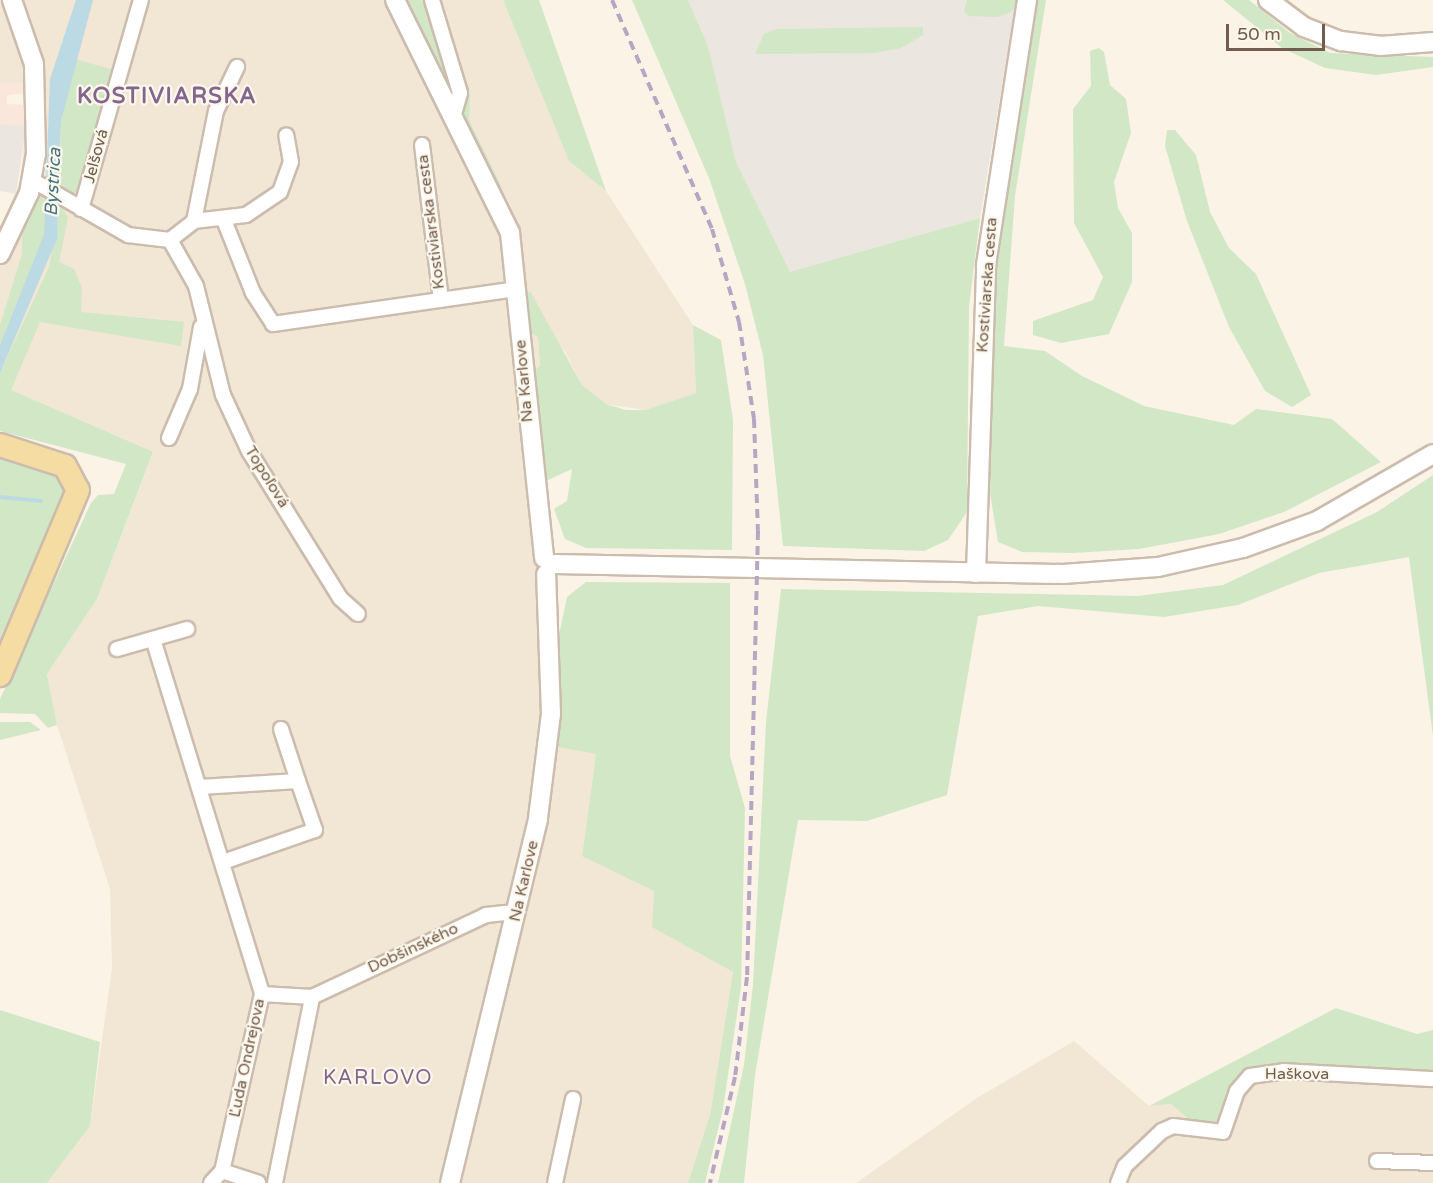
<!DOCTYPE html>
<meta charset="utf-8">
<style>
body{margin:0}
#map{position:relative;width:1433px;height:1183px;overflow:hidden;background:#fbf4e6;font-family:"Varela Round",sans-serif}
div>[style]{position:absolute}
.residential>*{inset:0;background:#f2e6d5}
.commercial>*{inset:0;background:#fae6da}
.industrial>*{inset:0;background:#ebe6df}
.green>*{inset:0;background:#d1e7c5}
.water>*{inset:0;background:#bcdae3}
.stream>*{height:4px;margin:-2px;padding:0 2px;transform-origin:2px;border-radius:2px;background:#bcdae3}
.roads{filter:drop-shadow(2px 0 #ccbcad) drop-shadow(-2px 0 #ccbcad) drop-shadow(0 2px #ccbcad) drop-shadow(0 -2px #ccbcad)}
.minor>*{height:14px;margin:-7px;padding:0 7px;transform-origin:7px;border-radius:7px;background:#fff}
.tertiary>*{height:18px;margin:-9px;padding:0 9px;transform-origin:9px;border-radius:9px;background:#fff}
.primary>*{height:22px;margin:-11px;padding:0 11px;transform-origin:11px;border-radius:11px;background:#f4dca3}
.rail>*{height:4px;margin-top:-2px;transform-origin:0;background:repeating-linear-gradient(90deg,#b8a5c3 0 9px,transparent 0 15px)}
span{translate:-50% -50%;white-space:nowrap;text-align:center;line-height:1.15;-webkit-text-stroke:4.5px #fef8ec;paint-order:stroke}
.street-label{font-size:16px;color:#725c4d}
.water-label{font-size:18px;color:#487584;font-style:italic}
.quarter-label{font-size:20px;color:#83658e;letter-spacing:1.5px}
.district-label{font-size:22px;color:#83658e;font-weight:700;letter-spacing:1.5px}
.scale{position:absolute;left:1226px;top:24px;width:99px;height:27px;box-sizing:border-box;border:3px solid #725c4d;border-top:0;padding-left:8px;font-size:18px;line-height:21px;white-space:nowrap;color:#725c4d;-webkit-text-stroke:4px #fef8ec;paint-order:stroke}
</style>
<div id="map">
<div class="residential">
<i style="clip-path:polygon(0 0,503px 0,569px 161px,606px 191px,693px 325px,696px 393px,645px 410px,606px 404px,582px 385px,564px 350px,531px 333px,538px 337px,540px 367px,535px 370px,558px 668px,596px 754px,582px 855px,654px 891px,653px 927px,733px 972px,710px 1115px,688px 1183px,47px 1183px,90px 1126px,112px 968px,110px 889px,57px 725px,47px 674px,97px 599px,153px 453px,0 386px,0 227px,21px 180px,26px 116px,25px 83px,0 83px)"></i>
<i style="clip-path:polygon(1074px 1041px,1149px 1106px,1171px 1104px,1193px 1123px,1255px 1066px,1433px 1072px,1433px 1183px,856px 1183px,977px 1098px)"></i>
</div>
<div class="commercial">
<i style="clip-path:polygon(0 83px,25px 83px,26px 93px,7px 95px,7px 104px,26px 105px,26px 126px,0 124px)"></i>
</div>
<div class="industrial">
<i style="clip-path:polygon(688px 0,1016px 0,980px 218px,790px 273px,736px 162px,708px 46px)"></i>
<i style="clip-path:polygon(0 124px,26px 126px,16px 194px,0 191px)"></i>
</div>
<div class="green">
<i style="clip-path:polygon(400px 0,426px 0,455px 94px,453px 105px)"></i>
<i style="clip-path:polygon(503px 0,539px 0,606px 191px,569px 161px)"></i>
<i style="clip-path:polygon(632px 0,688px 0,708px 46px,736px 162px,790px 272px,980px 218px,969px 307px,967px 512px,948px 540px,924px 551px,783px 546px,763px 355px,745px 284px,709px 178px)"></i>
<i style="clip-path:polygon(967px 0,1019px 0,1011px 12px,997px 17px,969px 16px,964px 12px)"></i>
<i style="clip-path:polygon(1034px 0,1046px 0,1015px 196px,1004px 346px,1045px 351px,1082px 376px,1144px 406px,1234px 425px,1256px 409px,1332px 419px,1381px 462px,1284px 512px,1219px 534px,1139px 549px,1073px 553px,1022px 552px,998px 542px,989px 487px,995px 279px,1007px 162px)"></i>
<i style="clip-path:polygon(1223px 0,1249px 0,1290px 33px,1330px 53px,1433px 57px,1433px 67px,1376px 75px,1325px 68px,1282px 48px)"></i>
<i style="clip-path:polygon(923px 27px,923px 35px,901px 48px,873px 53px,755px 54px,764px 34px,777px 29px)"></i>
<i style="clip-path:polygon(1099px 48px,1104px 52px,1110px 85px,1126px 99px,1131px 133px,1114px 182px,1118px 208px,1132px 233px,1132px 282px,1109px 334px,1061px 343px,1033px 335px,1033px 321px,1093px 300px,1103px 277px,1074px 223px,1073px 109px,1091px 86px,1090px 51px)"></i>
<i style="clip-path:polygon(75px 59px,114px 70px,82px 187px,72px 195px,61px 188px,61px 121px)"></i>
<i style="clip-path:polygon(461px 63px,470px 96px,469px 120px,501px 186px,506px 212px,461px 122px)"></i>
<i style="clip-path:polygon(1167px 130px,1175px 130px,1196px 155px,1210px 212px,1229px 248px,1256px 274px,1311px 395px,1292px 407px,1265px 391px,1229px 327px,1187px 221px,1165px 146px)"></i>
<i style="clip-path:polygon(38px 190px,48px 196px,44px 234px,0 345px,0 325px,22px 254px,22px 227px)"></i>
<i style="clip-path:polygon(61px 204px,68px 218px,59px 262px,74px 269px,82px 288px,81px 312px,184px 322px,181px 346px,40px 322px,11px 390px,153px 452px,97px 599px,47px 674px,57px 725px,48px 728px,35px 714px,0 713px,0 699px,91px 503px,98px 495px,114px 494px,126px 464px,0 431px,0 373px,49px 267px)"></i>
<i style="clip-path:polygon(530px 291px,582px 385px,606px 404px,626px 410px,645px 410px,696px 393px,693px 325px,721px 340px,733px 420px,732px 550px,586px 548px,565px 539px,554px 509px,567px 501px,572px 469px,546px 481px,535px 370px,540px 366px,538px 337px,531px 333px,523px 299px)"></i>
<i style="clip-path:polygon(0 456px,60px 476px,66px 493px,0 659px)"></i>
<i style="clip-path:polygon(1433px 475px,1433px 736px,1409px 557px,1319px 573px,1238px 605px,1164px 617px,1038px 606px,978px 616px,947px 795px,867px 821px,798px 820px,755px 1075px,744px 1183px,718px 1183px,744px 1065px,753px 985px,766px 722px,781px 589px,1138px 596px,1223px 585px,1377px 512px)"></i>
<i style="clip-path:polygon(586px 582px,730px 583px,730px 756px,745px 808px,741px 987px,723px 1109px,705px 1183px,688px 1183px,710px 1115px,733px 972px,652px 927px,654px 891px,582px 856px,596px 754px,558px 747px,558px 640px,567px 597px)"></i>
<i style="clip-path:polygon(0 722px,30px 722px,41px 730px,0 740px)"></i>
<i style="clip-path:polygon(1336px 1008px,1417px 1034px,1433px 1030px,1433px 1072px,1255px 1066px,1240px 1075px,1231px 1089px,1222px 1123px,1209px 1128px,1193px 1123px,1171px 1104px,1149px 1106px)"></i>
<i style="clip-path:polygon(0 1010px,100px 1042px,90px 1126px,47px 1183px,0 1183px)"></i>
</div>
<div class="water">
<i style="clip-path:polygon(76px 0,93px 0,61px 121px,57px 239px,0 373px,0 345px,44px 234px,50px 79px)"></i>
</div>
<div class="stream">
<i style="left:0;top:497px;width:41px;rotate:5.6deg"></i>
</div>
<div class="roads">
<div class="minor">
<i style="left:432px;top:0;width:97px;rotate:73.2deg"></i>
<i style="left:460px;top:93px;width:25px;rotate:106deg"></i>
<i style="left:422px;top:145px;width:156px;rotate:83deg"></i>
<i style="left:32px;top:180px;width:111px;rotate:29.8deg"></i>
<i style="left:128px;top:235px;width:42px;rotate:6.8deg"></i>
<i style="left:170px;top:240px;width:31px;rotate:-38deg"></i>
<i style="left:194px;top:221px;width:52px;rotate:-6.6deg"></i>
<i style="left:246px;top:215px;width:41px;rotate:-34.1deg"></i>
<i style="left:280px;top:192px;width:32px;rotate:-70deg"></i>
<i style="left:291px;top:162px;width:27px;rotate:-100deg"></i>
<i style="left:81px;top:209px;width:217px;rotate:-74deg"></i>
<i style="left:224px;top:220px;width:79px;rotate:68.3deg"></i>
<i style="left:253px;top:293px;width:37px;rotate:57deg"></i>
<i style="left:273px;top:324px;width:245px;rotate:-8.2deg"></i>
<i style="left:194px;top:221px;width:112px;rotate:-78.7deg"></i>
<i style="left:216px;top:111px;width:49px;rotate:-64.5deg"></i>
<i style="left:170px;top:240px;width:53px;rotate:60.5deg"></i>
<i style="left:196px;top:286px;width:112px;rotate:76.1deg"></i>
<i style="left:223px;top:395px;width:62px;rotate:65.1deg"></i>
<i style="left:249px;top:451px;width:173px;rotate:58.2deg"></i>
<i style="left:340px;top:598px;width:24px;rotate:42deg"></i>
<i style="left:169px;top:438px;width:53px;rotate:-66.8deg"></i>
<i style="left:190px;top:389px;width:63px;rotate:-79.9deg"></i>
<i style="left:153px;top:639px;width:371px;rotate:72.9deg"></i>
<i style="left:262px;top:994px;width:181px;rotate:102.7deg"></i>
<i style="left:222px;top:1171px;width:16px;rotate:133deg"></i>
<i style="left:117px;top:649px;width:73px;rotate:-15.9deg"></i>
<i style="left:281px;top:729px;width:55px;rotate:71.9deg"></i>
<i style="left:200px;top:787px;width:98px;rotate:-3.5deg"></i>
<i style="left:298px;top:781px;width:52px;rotate:70.9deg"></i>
<i style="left:315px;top:830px;width:97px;rotate:160.8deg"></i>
<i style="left:262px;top:994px;width:50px;rotate:3.4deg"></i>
<i style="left:312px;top:997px;width:192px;rotate:-25.2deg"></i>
<i style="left:486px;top:915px;width:31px;rotate:-6deg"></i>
<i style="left:1377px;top:1161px;width:56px;rotate:2deg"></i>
<i style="left:222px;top:1171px;width:38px;rotate:18deg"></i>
<i style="left:275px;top:1183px;width:190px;rotate:-78.7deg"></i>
<i style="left:555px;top:1183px;width:86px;rotate:-77.9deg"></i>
<i style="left:1118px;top:1183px;width:18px;rotate:-68deg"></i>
<i style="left:1125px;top:1166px;width:51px;rotate:-43.4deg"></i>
<i style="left:1162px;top:1131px;width:12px;rotate:-24deg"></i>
<i style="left:1173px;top:1126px;width:50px;rotate:6.8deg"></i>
<i style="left:1223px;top:1132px;width:43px;rotate:-71.1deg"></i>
<i style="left:1237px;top:1091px;width:20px;rotate:-49deg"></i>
<i style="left:1250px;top:1076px;width:34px;rotate:-8deg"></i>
<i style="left:1284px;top:1071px;width:149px;rotate:3.1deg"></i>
</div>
<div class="tertiary">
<i style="left:395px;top:0;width:260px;rotate:63.7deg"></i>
<i style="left:510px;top:233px;width:327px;rotate:84deg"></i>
<i style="left:1268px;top:0;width:45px;rotate:36.9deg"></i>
<i style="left:1304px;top:27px;width:40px;rotate:21deg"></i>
<i style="left:1341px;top:41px;width:39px;rotate:7deg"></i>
<i style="left:1380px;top:46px;width:53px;rotate:-4.3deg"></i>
<i style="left:0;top:254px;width:68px;rotate:-64.6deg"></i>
<i style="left:29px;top:193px;width:40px;rotate:-80deg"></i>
<i style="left:36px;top:154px;width:90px;rotate:-91.3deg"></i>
<i style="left:34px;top:64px;width:68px;rotate:-109deg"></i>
<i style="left:555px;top:564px;width:508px;rotate:1.13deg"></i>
<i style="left:1063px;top:574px;width:95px;rotate:-4.2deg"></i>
<i style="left:1158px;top:567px;width:87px;rotate:-12.6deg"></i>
<i style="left:1243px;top:548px;width:79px;rotate:-20deg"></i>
<i style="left:1317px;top:521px;width:134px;rotate:-30deg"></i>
<i style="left:976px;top:573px;width:308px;rotate:-88.1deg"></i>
<i style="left:986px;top:265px;width:268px;rotate:-81.2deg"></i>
<i style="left:450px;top:1183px;width:375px;rotate:-76.4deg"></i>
<i style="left:538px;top:818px;width:105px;rotate:-82.9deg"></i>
<i style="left:551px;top:714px;width:140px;rotate:-92deg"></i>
</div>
<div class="primary">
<i style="left:0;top:445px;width:68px;rotate:17.9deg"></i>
<i style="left:65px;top:466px;width:27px;rotate:62deg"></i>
<i style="left:78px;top:490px;width:201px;rotate:112.9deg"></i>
</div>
</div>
<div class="rail">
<i style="left:612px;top:0;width:250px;rotate:66.4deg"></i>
<i style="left:712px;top:229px;width:97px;rotate:73.8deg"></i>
<i style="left:739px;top:322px;width:98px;rotate:81.2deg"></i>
<i style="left:754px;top:419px;width:112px;rotate:88deg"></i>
<i style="left:758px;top:531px;width:446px;rotate:91.4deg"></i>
<i style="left:747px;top:977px;width:101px;rotate:96.8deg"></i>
<i style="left:735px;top:1077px;width:109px;rotate:103.3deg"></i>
</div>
<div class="street-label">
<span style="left:96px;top:156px;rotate:-75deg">Jelšová</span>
<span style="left:431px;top:222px;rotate:-97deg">Kostiviarska cesta</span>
<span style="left:987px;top:285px;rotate:-86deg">Kostiviarska cesta</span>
<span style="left:524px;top:381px;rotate:-95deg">Na Karlove</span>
<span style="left:267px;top:477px;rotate:58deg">Topoľová</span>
<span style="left:524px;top:881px;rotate:-77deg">Na Karlove</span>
<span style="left:413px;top:948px;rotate:-25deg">Dobšinského</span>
<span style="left:247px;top:1058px;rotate:-78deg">Ľuda Ondrejova</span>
<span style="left:1297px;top:1074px">Haškova</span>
</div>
<div class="water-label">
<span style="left:53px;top:182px;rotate:-87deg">Bystrica</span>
</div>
<div class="quarter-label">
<span style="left:378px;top:1078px">KARLOVO</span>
</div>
<div class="district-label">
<span style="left:167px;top:97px">KOSTIVIARSKA</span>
</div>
<div class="scale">50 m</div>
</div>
